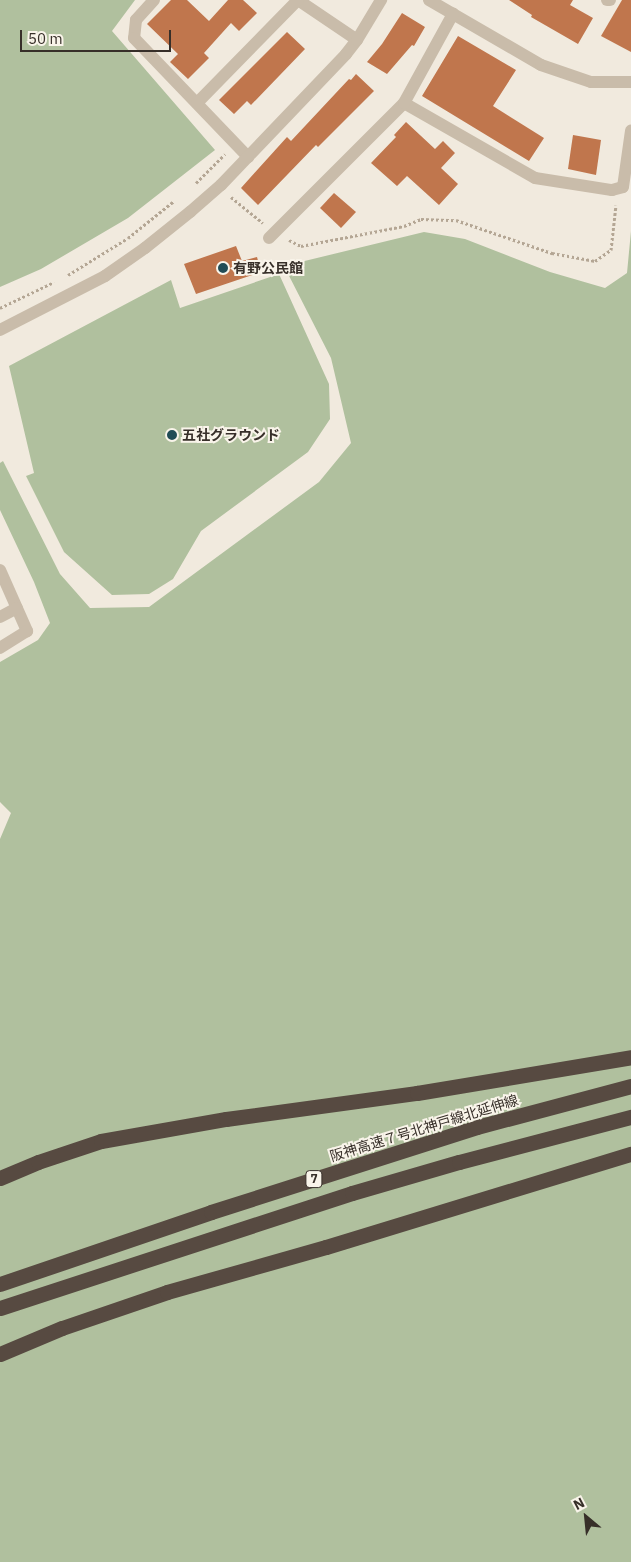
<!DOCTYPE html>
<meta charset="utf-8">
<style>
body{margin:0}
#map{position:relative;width:631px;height:1562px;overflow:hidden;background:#f1eade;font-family:"IBM Plex Sans","Noto Sans JP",sans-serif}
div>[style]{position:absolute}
.green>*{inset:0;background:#b0c09e}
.building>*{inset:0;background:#c0764d}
.path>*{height:3px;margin-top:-1.5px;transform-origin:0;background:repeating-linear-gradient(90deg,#b4a694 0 2.5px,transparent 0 5px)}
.minor>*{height:12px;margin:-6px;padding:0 6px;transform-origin:6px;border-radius:6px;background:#c9bcaa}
.highway>*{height:15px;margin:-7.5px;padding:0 7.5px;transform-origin:7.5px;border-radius:7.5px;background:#574a41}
.dots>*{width:14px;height:14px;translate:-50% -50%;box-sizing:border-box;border:2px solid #f9f4ea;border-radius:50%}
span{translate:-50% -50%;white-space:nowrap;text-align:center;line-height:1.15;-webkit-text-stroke:4px #f9f4ea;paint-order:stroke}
.shield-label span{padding:1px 4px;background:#f9f4ea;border:1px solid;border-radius:4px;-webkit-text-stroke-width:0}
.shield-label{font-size:12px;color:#372f29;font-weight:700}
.poi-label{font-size:14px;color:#372f29;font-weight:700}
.left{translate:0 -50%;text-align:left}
.street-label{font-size:14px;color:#372f29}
.north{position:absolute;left:561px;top:1492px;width:50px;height:50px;-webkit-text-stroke:4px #f9f4ea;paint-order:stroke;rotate:332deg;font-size:14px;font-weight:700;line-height:20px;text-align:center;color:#372f29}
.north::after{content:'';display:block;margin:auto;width:18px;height:22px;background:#372f29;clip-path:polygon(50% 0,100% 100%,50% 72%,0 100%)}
.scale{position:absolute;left:20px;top:30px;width:151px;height:22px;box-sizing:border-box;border:2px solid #372f29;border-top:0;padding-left:6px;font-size:15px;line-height:18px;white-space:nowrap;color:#372f29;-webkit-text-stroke:4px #f9f4ea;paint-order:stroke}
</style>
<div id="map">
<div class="green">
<i style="clip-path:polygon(0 0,135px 0,112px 31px,215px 150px,128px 218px,41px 269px,0 287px)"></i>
<i style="clip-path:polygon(631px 231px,631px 1562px,0 1562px,0 839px,11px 813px,0 802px,0 662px,38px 640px,50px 623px,34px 582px,0 510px,0 463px,3px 461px,60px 574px,90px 608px,149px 607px,319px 482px,351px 443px,331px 358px,284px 266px,424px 232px,465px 239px,550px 272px,605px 288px,627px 273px)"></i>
<i style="clip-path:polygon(279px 274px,329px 384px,330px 419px,308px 452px,201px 531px,173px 579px,149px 594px,112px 595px,64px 552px,26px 476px,34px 473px,9px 366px,171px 280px,180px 308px)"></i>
</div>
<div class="building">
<i style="clip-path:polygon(171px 0,187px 0,209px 21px,228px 0,243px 0,257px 13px,239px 31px,231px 23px,204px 53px,209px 58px,188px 79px,170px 62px,178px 54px,147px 24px)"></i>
<i style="clip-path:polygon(509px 0,573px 0,570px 5px,593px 18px,578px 44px,531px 17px,532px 15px)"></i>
<i style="clip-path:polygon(622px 0,631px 0,631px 52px,601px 36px)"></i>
<i style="clip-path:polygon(402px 13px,425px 27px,414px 46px,412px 45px,387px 74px,367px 62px,382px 44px)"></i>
<i style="clip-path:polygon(287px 32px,305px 49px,251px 105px,247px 101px,234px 114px,219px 100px)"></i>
<i style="clip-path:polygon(458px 36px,516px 70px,493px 106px,544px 138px,529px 161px,422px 96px)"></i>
<i style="clip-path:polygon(356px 74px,374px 91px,318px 147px,316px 145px,258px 205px,241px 188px,287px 137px,291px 141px,349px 79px,351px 80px)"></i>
<i style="clip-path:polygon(406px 122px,435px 149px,443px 141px,455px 153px,441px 168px,458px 184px,439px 205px,407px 176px,397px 186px,371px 163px,396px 137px,394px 135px)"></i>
<i style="clip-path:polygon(573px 135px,601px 140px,596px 175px,568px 169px)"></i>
<i style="clip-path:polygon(334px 193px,356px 212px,341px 228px,320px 208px)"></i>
<i style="clip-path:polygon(236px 246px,242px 261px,257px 257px,261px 272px,196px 294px,184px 264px)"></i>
</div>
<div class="path">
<i style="left:196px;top:183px;width:41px;rotate:-45deg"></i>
<i style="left:231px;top:197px;width:41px;rotate:39.1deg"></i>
<i style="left:289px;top:240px;width:13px;rotate:27deg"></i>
<i style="left:301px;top:246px;width:105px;rotate:-11deg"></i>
<i style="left:404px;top:226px;width:18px;rotate:-22deg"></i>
<i style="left:421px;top:219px;width:35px;rotate:2deg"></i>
<i style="left:456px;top:220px;width:102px;rotate:19deg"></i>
<i style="left:552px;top:253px;width:44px;rotate:10.5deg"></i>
<i style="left:595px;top:261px;width:19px;rotate:-35deg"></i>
<i style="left:611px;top:250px;width:45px;rotate:-83.7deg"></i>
<i style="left:68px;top:275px;width:70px;rotate:-31.7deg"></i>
<i style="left:128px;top:238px;width:59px;rotate:-38.8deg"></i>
<i style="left:0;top:308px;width:60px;rotate:-25.7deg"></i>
</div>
<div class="minor">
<i style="left:154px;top:0;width:27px;rotate:132deg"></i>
<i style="left:136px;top:20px;width:18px;rotate:96deg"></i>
<i style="left:134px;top:38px;width:165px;rotate:46.2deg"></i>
<i style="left:298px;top:0;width:71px;rotate:34.1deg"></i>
<i style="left:429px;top:0;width:129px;rotate:30.1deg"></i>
<i style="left:541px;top:65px;width:53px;rotate:18.8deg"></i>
<i style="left:591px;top:82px;width:40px"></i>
<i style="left:607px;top:0;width:3px"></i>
<i style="left:197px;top:103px;width:144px;rotate:-45.6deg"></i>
<i style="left:404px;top:103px;width:151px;rotate:29.8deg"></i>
<i style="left:535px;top:178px;width:78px;rotate:8.9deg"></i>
<i style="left:612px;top:190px;width:11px;rotate:-15deg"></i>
<i style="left:623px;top:187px;width:57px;rotate:-81.9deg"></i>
<i style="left:269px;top:238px;width:191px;rotate:-45deg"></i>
<i style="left:404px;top:103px;width:102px;rotate:-61.2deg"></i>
<i style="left:0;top:330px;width:118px;rotate:-27.2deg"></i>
<i style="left:105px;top:276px;width:49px;rotate:-35deg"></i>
<i style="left:145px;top:248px;width:58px;rotate:-38.7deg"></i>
<i style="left:190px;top:212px;width:41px;rotate:-41.1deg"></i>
<i style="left:221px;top:185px;width:181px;rotate:-46.3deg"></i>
<i style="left:346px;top:54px;width:18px;rotate:-52deg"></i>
<i style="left:357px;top:40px;width:47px;rotate:-59deg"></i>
<i style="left:0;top:570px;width:67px;rotate:66.1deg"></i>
<i style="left:27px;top:631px;width:32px;rotate:148deg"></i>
<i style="left:0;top:617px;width:19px;rotate:-28deg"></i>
</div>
<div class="highway">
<i style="left:0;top:1178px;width:41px;rotate:-22.8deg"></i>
<i style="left:38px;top:1162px;width:66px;rotate:-18.4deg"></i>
<i style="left:101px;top:1141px;width:127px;rotate:-10deg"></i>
<i style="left:226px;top:1119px;width:193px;rotate:-7.8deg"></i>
<i style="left:417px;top:1093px;width:217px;rotate:-9.5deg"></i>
<i style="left:0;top:1284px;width:223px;rotate:-18.8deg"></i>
<i style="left:211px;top:1212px;width:279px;rotate:-17.7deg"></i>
<i style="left:477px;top:1127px;width:159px;rotate:-14.9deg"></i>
<i style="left:0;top:1308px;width:370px;rotate:-18.1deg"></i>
<i style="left:352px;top:1193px;width:111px;rotate:-16.2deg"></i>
<i style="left:459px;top:1162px;width:178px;rotate:-14.7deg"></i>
<i style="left:0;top:1354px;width:67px;rotate:-22.8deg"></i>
<i style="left:62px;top:1328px;width:111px;rotate:-18.9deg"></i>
<i style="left:167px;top:1292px;width:165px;rotate:-15.8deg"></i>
<i style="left:326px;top:1247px;width:319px;rotate:-17deg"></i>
</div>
<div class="dots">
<i style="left:223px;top:268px;background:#214c56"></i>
<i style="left:172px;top:435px;background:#214c56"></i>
</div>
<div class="shield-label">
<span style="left:314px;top:1179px">7</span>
</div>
<div class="poi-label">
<span class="left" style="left:233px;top:268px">有野公民館</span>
<span class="left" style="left:182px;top:435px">五社グラウンド</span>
</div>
<div class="street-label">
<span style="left:424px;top:1128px;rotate:-17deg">阪神高速７号北神戸線北延伸線</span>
</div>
<div class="north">N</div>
<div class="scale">50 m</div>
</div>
